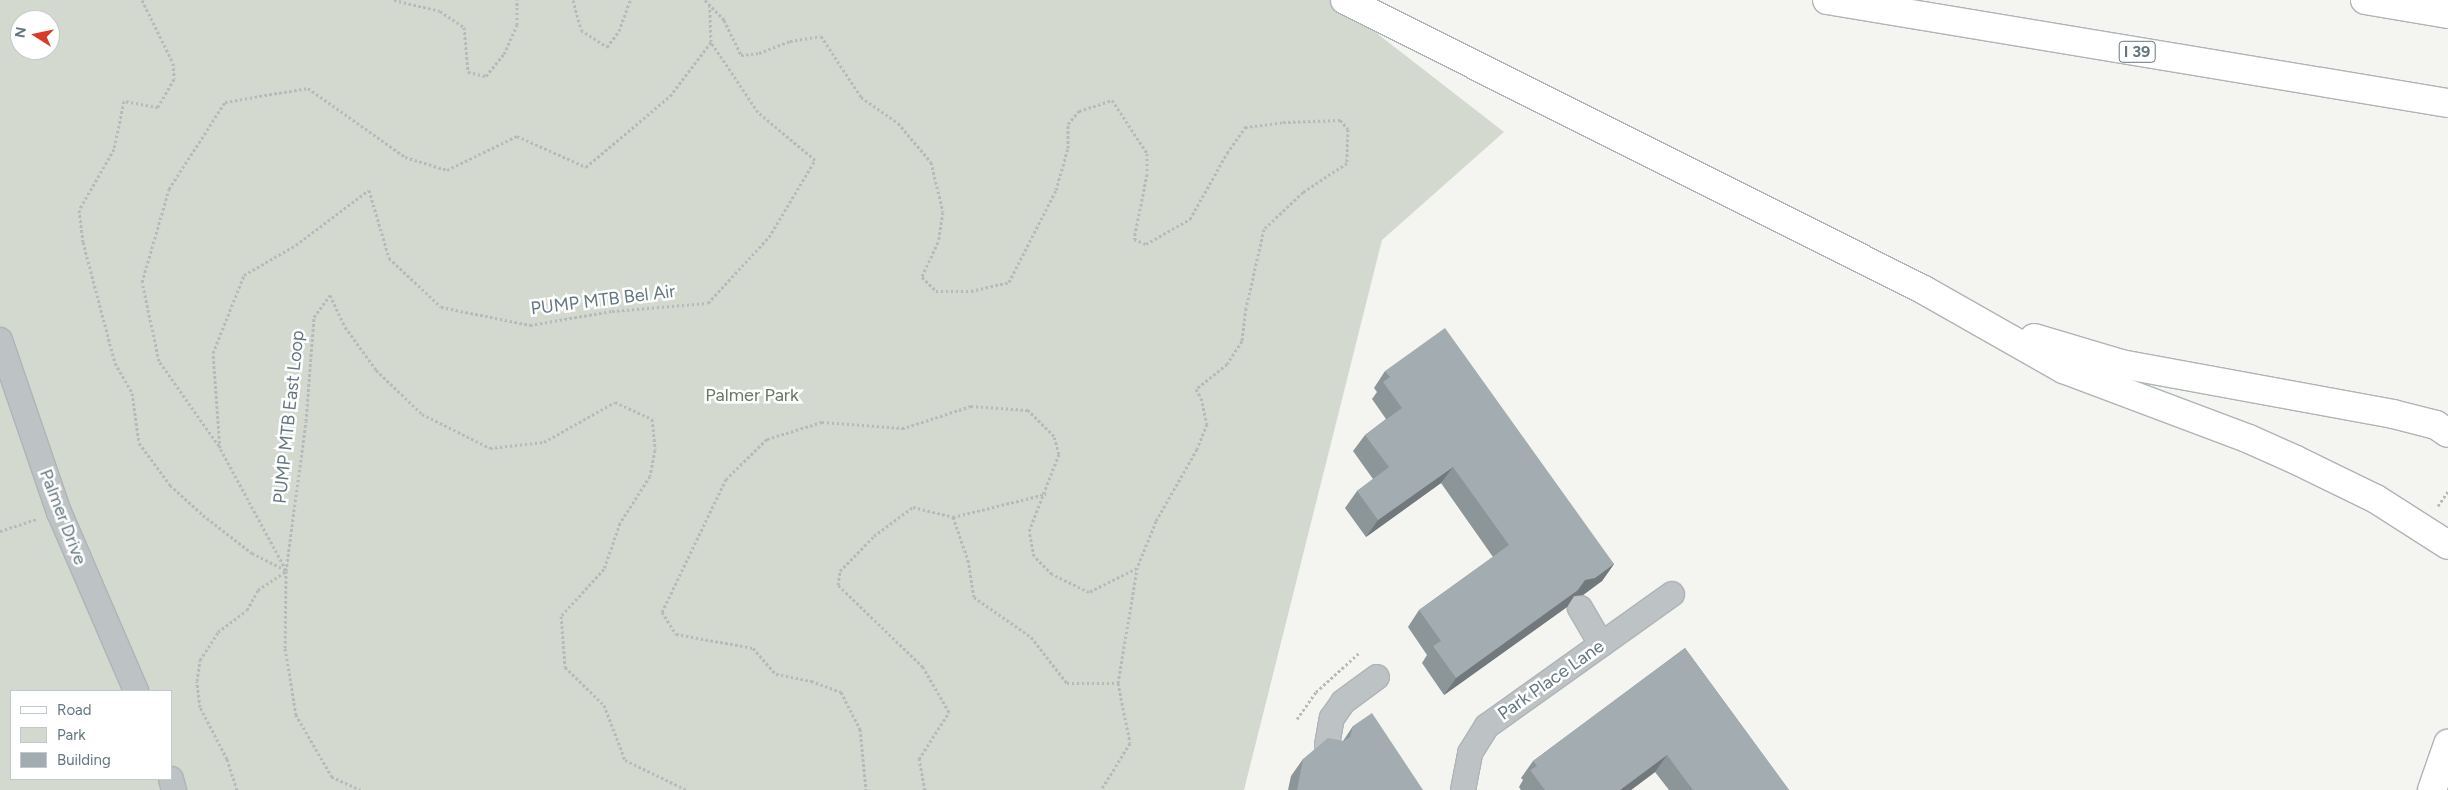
<!DOCTYPE html>
<style>
body{margin:0}
#map{position:relative;width:2448px;height:790px;overflow:hidden;background:#f4f4f0;font-family:Figtree,sans-serif}
div>[style]{position:absolute}
.green>*{inset:0;background:#d4d9cf}
.path>*{height:3px;margin-top:-1.5px;transform-origin:0;background:repeating-linear-gradient(90deg,#b7babc 0 2.5px,transparent 0 5px)}
.roads{filter:drop-shadow(1px 0 #aeb4b7) drop-shadow(-1px 0 #aeb4b7) drop-shadow(0 1px #aeb4b7) drop-shadow(0 -1px #aeb4b7)}
.minor>*{height:24px;margin:-12px;padding:0 12px;transform-origin:12px;border-radius:12px;background:#bdc2c4}
.major>*{height:28px;margin:-14px;padding:0 14px;transform-origin:14px;border-radius:14px;background:#fff}
.highway>*{height:28px;margin:-14px;padding:0 14px;transform-origin:14px;border-radius:14px;background:#fff}
.wall>*{inset:0;background:#8c9598}
.shaded-wall>*{inset:0;background:#72797c}
.building>*{inset:0;background:#a3adb1}
span{translate:-50% -50%;white-space:nowrap;text-align:center;line-height:1.15;-webkit-text-stroke:5px #fff;paint-order:stroke}
.shield-label span{padding:1px 4px;background:#fff;border:1px solid;border-radius:4px;-webkit-text-stroke-width:0}
.shield-label{font-size:16px;color:#647780;font-weight:700}
.street-label{font-size:18px;color:#647780}
.park-label{font-size:18px;color:#6a7763}
.legend{position:absolute;left:10px;top:690px;width:162px;height:90px;box-sizing:border-box;background:#fff;border:1px solid #c1c9cc;margin:0;padding:6px 9px;list-style:none;font-size:15px;color:#647780}
.legend li{display:flex;align-items:center;gap:10px;height:25px}
.legend b{width:25px;border:1px solid #c1c9cc}
.north{position:absolute;left:10px;top:10px;width:50px;height:50px;box-sizing:border-box;background:#fff;border:1px solid #c1c9cc;border-radius:50%;rotate:280deg;font-size:14px;font-weight:700;line-height:20px;text-align:center;color:#647780}
.north::after{content:'';display:block;margin:auto;width:18px;height:22px;background:#db3a29;clip-path:polygon(50% 0,100% 100%,50% 72%,0 100%)}
</style>
<div id="map">
<div class="green">
<i style="clip-path:polygon(evenodd,0 0,1334px 0,1504px 132px,1382px 240px,1244px 790px,0 790px,0 0,20px 20px,50px 20px,50px 50px,20px 50px,20px 20px,0 0,11px 691px,171px 691px,171px 779px,11px 779px,11px 691px)"></i>
</div>
<div class="path">
<i style="left:142px;top:0;width:70px;rotate:63.8deg"></i>
<i style="left:173px;top:63px;width:16px;rotate:86deg"></i>
<i style="left:174px;top:79px;width:32px;rotate:120deg"></i>
<i style="left:158px;top:107px;width:35px;rotate:-170deg"></i>
<i style="left:124px;top:101px;width:49px;rotate:101.8deg"></i>
<i style="left:114px;top:149px;width:70px;rotate:119.8deg"></i>
<i style="left:79px;top:210px;width:32px;rotate:83deg"></i>
<i style="left:83px;top:242px;width:125px;rotate:75.2deg"></i>
<i style="left:115px;top:363px;width:34px;rotate:60deg"></i>
<i style="left:132px;top:393px;width:50px;rotate:82deg"></i>
<i style="left:139px;top:443px;width:52px;rotate:53.6deg"></i>
<i style="left:170px;top:485px;width:45px;rotate:42.3deg"></i>
<i style="left:203px;top:515px;width:62px;rotate:37.8deg"></i>
<i style="left:252px;top:553px;width:38px;rotate:27deg"></i>
<i style="left:394px;top:0;width:47px;rotate:13.4deg"></i>
<i style="left:440px;top:11px;width:29px;rotate:34deg"></i>
<i style="left:464px;top:27px;width:45px;rotate:84.9deg"></i>
<i style="left:468px;top:72px;width:18px;rotate:13deg"></i>
<i style="left:486px;top:76px;width:28px;rotate:-51deg"></i>
<i style="left:504px;top:54px;width:32px;rotate:-66deg"></i>
<i style="left:517px;top:25px;width:25px;rotate:-90deg"></i>
<i style="left:573px;top:0;width:31px;rotate:75deg"></i>
<i style="left:581px;top:30px;width:31px;rotate:33deg"></i>
<i style="left:607px;top:47px;width:20px;rotate:-53deg"></i>
<i style="left:619px;top:31px;width:33px;rotate:-70deg"></i>
<i style="left:705px;top:0;width:28px;rotate:46deg"></i>
<i style="left:724px;top:20px;width:39px;rotate:64deg"></i>
<i style="left:741px;top:55px;width:18px;rotate:-6deg"></i>
<i style="left:759px;top:53px;width:33px;rotate:-21deg"></i>
<i style="left:790px;top:41px;width:31px;rotate:-9deg"></i>
<i style="left:821px;top:36px;width:73px;rotate:56.7deg"></i>
<i style="left:861px;top:97px;width:45px;rotate:35.1deg"></i>
<i style="left:898px;top:123px;width:51px;rotate:49.8deg"></i>
<i style="left:931px;top:162px;width:51px;rotate:76.5deg"></i>
<i style="left:943px;top:212px;width:30px;rotate:99deg"></i>
<i style="left:938px;top:242px;width:38px;rotate:115deg"></i>
<i style="left:922px;top:277px;width:20px;rotate:45deg"></i>
<i style="left:936px;top:291px;width:35px"></i>
<i style="left:971px;top:291px;width:39px;rotate:-13deg"></i>
<i style="left:1009px;top:282px;width:103px;rotate:-62.9deg"></i>
<i style="left:1056px;top:190px;width:44px;rotate:-74.1deg"></i>
<i style="left:1068px;top:148px;width:24px;rotate:-90deg"></i>
<i style="left:1068px;top:124px;width:17px;rotate:-50deg"></i>
<i style="left:1079px;top:111px;width:35px;rotate:-18deg"></i>
<i style="left:1112px;top:100px;width:64px;rotate:56.6deg"></i>
<i style="left:1147px;top:153px;width:21px;rotate:90deg"></i>
<i style="left:1147px;top:174px;width:66px;rotate:101.3deg"></i>
<i style="left:1134px;top:239px;width:13px;rotate:23deg"></i>
<i style="left:1146px;top:244px;width:51px;rotate:-29.6deg"></i>
<i style="left:1190px;top:219px;width:76px;rotate:-60.7deg"></i>
<i style="left:1227px;top:153px;width:32px;rotate:-55deg"></i>
<i style="left:1245px;top:127px;width:38px;rotate:-7deg"></i>
<i style="left:1283px;top:122px;width:57px;rotate:-2deg"></i>
<i style="left:1340px;top:120px;width:12px;rotate:48deg"></i>
<i style="left:1348px;top:129px;width:34px;rotate:92deg"></i>
<i style="left:1347px;top:163px;width:53px;rotate:146.6deg"></i>
<i style="left:1303px;top:192px;width:54px;rotate:136.5deg"></i>
<i style="left:1264px;top:229px;width:81px;rotate:102.8deg"></i>
<i style="left:1246px;top:308px;width:33px;rotate:97deg"></i>
<i style="left:1242px;top:341px;width:27px;rotate:123deg"></i>
<i style="left:1227px;top:364px;width:40px;rotate:141deg"></i>
<i style="left:1196px;top:389px;width:10px;rotate:61deg"></i>
<i style="left:1201px;top:398px;width:27px;rotate:77deg"></i>
<i style="left:1207px;top:424px;width:27px;rotate:112deg"></i>
<i style="left:1197px;top:449px;width:83px;rotate:119.7deg"></i>
<i style="left:1156px;top:521px;width:51px;rotate:112deg"></i>
<i style="left:1137px;top:568px;width:54px;rotate:153.4deg"></i>
<i style="left:1089px;top:592px;width:41px;rotate:-154.1deg"></i>
<i style="left:1052px;top:574px;width:25px;rotate:-135deg"></i>
<i style="left:1034px;top:556px;width:25px;rotate:-101deg"></i>
<i style="left:1029px;top:531px;width:83px;rotate:-68.7deg"></i>
<i style="left:1059px;top:454px;width:19px;rotate:-106deg"></i>
<i style="left:1054px;top:436px;width:37px;rotate:-135deg"></i>
<i style="left:1028px;top:410px;width:57px;rotate:-176deg"></i>
<i style="left:971px;top:406px;width:71px;rotate:161.8deg"></i>
<i style="left:904px;top:428px;width:82px;rotate:-175.8deg"></i>
<i style="left:822px;top:422px;width:58px;rotate:162.8deg"></i>
<i style="left:767px;top:439px;width:57px;rotate:135.7deg"></i>
<i style="left:726px;top:479px;width:148px;rotate:115.7deg"></i>
<i style="left:662px;top:612px;width:26px;rotate:58deg"></i>
<i style="left:676px;top:634px;width:78px;rotate:10.3deg"></i>
<i style="left:753px;top:648px;width:35px;rotate:49deg"></i>
<i style="left:776px;top:674px;width:36px;rotate:11deg"></i>
<i style="left:811px;top:681px;width:32px;rotate:20deg"></i>
<i style="left:841px;top:692px;width:42px;rotate:62.8deg"></i>
<i style="left:860px;top:729px;width:61px;rotate:84.4deg"></i>
<i style="left:219px;top:446px;width:104px;rotate:-125.2deg"></i>
<i style="left:159px;top:361px;width:81px;rotate:-102.1deg"></i>
<i style="left:142px;top:282px;width:97px;rotate:-73.8deg"></i>
<i style="left:169px;top:189px;width:103px;rotate:-57.2deg"></i>
<i style="left:225px;top:102px;width:84px;rotate:-9.6deg"></i>
<i style="left:308px;top:88px;width:119px;rotate:35.4deg"></i>
<i style="left:405px;top:157px;width:44px;rotate:17.2deg"></i>
<i style="left:447px;top:170px;width:78px;rotate:-25.9deg"></i>
<i style="left:517px;top:136px;width:76px;rotate:24.2deg"></i>
<i style="left:586px;top:167px;width:110px;rotate:-40.2deg"></i>
<i style="left:670px;top:96px;width:68px;rotate:-52.8deg"></i>
<i style="left:2438px;top:506px;width:18px;rotate:-56deg"></i>
<i style="left:953px;top:517px;width:96px;rotate:-13.9deg"></i>
<i style="left:0;top:531px;width:39px;rotate:-18deg"></i>
<i style="left:286px;top:570px;width:139px;rotate:-118.4deg"></i>
<i style="left:220px;top:448px;width:95px;rotate:-94.2deg"></i>
<i style="left:213px;top:353px;width:84px;rotate:-68.3deg"></i>
<i style="left:244px;top:275px;width:60px;rotate:-30deg"></i>
<i style="left:296px;top:245px;width:91px;rotate:-37deg"></i>
<i style="left:369px;top:190px;width:71px;rotate:73.6deg"></i>
<i style="left:389px;top:258px;width:71px;rotate:43.3deg"></i>
<i style="left:441px;top:307px;width:91px;rotate:11.4deg"></i>
<i style="left:530px;top:325px;width:83px;rotate:-9.7deg"></i>
<i style="left:612px;top:311px;width:96px;rotate:-4.8deg"></i>
<i style="left:708px;top:303px;width:90px;rotate:-47.3deg"></i>
<i style="left:769px;top:237px;width:90px;rotate:-59.1deg"></i>
<i style="left:815px;top:160px;width:75px;rotate:-139.9deg"></i>
<i style="left:758px;top:112px;width:84px;rotate:-123.9deg"></i>
<i style="left:711px;top:42px;width:36px;rotate:-92deg"></i>
<i style="left:1118px;top:683px;width:116px;rotate:-80.5deg"></i>
<i style="left:1297px;top:719px;width:33px;rotate:-55deg"></i>
<i style="left:1316px;top:692px;width:59px;rotate:-42.3deg"></i>
<i style="left:237px;top:790px;width:33px;rotate:-108deg"></i>
<i style="left:227px;top:759px;width:59px;rotate:-117.4deg"></i>
<i style="left:200px;top:707px;width:26px;rotate:-97deg"></i>
<i style="left:197px;top:681px;width:21px;rotate:-82deg"></i>
<i style="left:200px;top:660px;width:33px;rotate:-57deg"></i>
<i style="left:218px;top:632px;width:36px;rotate:-37deg"></i>
<i style="left:247px;top:610px;width:23px;rotate:-61deg"></i>
<i style="left:258px;top:590px;width:34px;rotate:-34deg"></i>
<i style="left:361px;top:790px;width:32px;rotate:-156deg"></i>
<i style="left:332px;top:777px;width:72px;rotate:-120.1deg"></i>
<i style="left:296px;top:715px;width:68px;rotate:-99.3deg"></i>
<i style="left:285px;top:648px;width:77px;rotate:-89.3deg"></i>
<i style="left:286px;top:571px;width:151px;rotate:-82.4deg"></i>
<i style="left:306px;top:421px;width:104px;rotate:-85.6deg"></i>
<i style="left:314px;top:317px;width:27px;rotate:-54deg"></i>
<i style="left:330px;top:295px;width:35px;rotate:65deg"></i>
<i style="left:345px;top:327px;width:53px;rotate:54.2deg"></i>
<i style="left:376px;top:370px;width:64px;rotate:43.7deg"></i>
<i style="left:422px;top:414px;width:76px;rotate:26.6deg"></i>
<i style="left:490px;top:448px;width:54px;rotate:-6.3deg"></i>
<i style="left:544px;top:442px;width:81px;rotate:-29.4deg"></i>
<i style="left:615px;top:402px;width:41px;rotate:24.7deg"></i>
<i style="left:652px;top:419px;width:31px;rotate:84deg"></i>
<i style="left:655px;top:450px;width:26px;rotate:101deg"></i>
<i style="left:650px;top:476px;width:56px;rotate:122.6deg"></i>
<i style="left:620px;top:523px;width:49px;rotate:109.2deg"></i>
<i style="left:604px;top:569px;width:64px;rotate:132.5deg"></i>
<i style="left:561px;top:616px;width:51px;rotate:85.5deg"></i>
<i style="left:565px;top:667px;width:54px;rotate:44.3deg"></i>
<i style="left:604px;top:705px;width:59px;rotate:69.1deg"></i>
<i style="left:625px;top:760px;width:69px;rotate:25.8deg"></i>
<i style="left:925px;top:790px;width:32px;rotate:-101deg"></i>
<i style="left:919px;top:759px;width:56px;rotate:-57.4deg"></i>
<i style="left:949px;top:712px;width:52px;rotate:-120deg"></i>
<i style="left:923px;top:667px;width:118px;rotate:-136deg"></i>
<i style="left:838px;top:585px;width:14px;rotate:-82deg"></i>
<i style="left:840px;top:571px;width:49px;rotate:-45.8deg"></i>
<i style="left:874px;top:536px;width:49px;rotate:-36.6deg"></i>
<i style="left:913px;top:507px;width:41px;rotate:14deg"></i>
<i style="left:953px;top:517px;width:46px;rotate:70.8deg"></i>
<i style="left:968px;top:560px;width:37px;rotate:81deg"></i>
<i style="left:974px;top:597px;width:70px;rotate:35.1deg"></i>
<i style="left:1031px;top:637px;width:58px;rotate:52deg"></i>
<i style="left:1067px;top:683px;width:51px"></i>
<i style="left:1118px;top:683px;width:61px;rotate:78.7deg"></i>
<i style="left:1130px;top:743px;width:55px;rotate:121.7deg"></i>
</div>
<div class="roads">
<div class="minor">
<i style="left:0;top:340px;width:182px;rotate:71.1deg"></i>
<i style="left:59px;top:512px;width:195px;rotate:66.7deg"></i>
<i style="left:1580px;top:608px;width:42px;rotate:59.7deg"></i>
<i style="left:1327px;top:745px;width:27px;rotate:-80deg"></i>
<i style="left:1332px;top:718px;width:19px;rotate:-55deg"></i>
<i style="left:1343px;top:702px;width:42px;rotate:-36.3deg"></i>
<i style="left:171px;top:779px;width:11px;rotate:75deg"></i>
<i style="left:1463px;top:790px;width:38px;rotate:-79deg"></i>
<i style="left:1470px;top:753px;width:32px;rotate:-58deg"></i>
<i style="left:1487px;top:726px;width:227px;rotate:-35.5deg"></i>
</div>
<div class="major">
<i style="left:2432px;top:790px;width:49px;rotate:-70.8deg"></i>
</div>
<div class="highway">
<i style="left:1345px;top:0;width:648px;rotate:26.6deg"></i>
<i style="left:1924px;top:290px;width:160px;rotate:29.6deg"></i>
<i style="left:2063px;top:369px;width:199px;rotate:20.6deg"></i>
<i style="left:2249px;top:439px;width:51px;rotate:24.1deg"></i>
<i style="left:2296px;top:460px;width:89px;rotate:26deg"></i>
<i style="left:2376px;top:499px;width:85px;rotate:32.6deg"></i>
<i style="left:1827px;top:0;width:629px;rotate:9.42deg"></i>
<i style="left:2365px;top:0;width:84px;rotate:9.6deg"></i>
<i style="left:2034px;top:338px;width:91px;rotate:16.6deg"></i>
<i style="left:2121px;top:364px;width:277px;rotate:10.4deg"></i>
<i style="left:2393px;top:414px;width:44px;rotate:14.3deg"></i>
<i style="left:2436px;top:425px;width:14px;rotate:34deg"></i>
</div>
</div>
<div class="wall">
<i style="clip-path:polygon(1385px 371px,1614px 564px,1602px 581px,1583px 595px,1574px 596px,1567px 607px,1444px 695px,1422px 663px,1427px 655px,1408px 627px,1419px 610px,1493px 557px,1441px 483px,1366px 537px,1345px 508px,1357px 491px,1373px 479px,1353px 451px,1365px 435px,1386px 419px,1372px 399px,1377px 392px,1374px 388px)"></i>
<i style="clip-path:polygon(1685px 648px,1789px 790px,1669px 790px,1655px 772px,1631px 790px,1521px 790px,1519px 787px,1523px 780px,1521px 778px,1533px 761px)"></i>
<i style="clip-path:polygon(1353px 726px,1423px 790px,1288px 790px,1291px 776px,1303px 759px,1343px 741px)"></i>
</div>
<div class="shaded-wall">
<i style="clip-path:polygon(1453px 467px,1441px 483px,1366px 537px,1378px 520px)"></i>
<i style="clip-path:polygon(1614px 564px,1602px 581px,1583px 595px,1574px 596px,1567px 607px,1444px 695px,1456px 678px,1585px 580px)"></i>
<i style="clip-path:polygon(1667px 755px,1655px 772px,1631px 790px,1620px 790px)"></i>
</div>
<div class="building">
<i style="clip-path:polygon(1445px 328px,1614px 564px,1595px 578px,1585px 580px,1578px 590px,1456px 678px,1433px 646px,1441px 641px,1419px 610px,1509px 545px,1453px 467px,1378px 520px,1357px 491px,1389px 467px,1365px 435px,1402px 408px,1383px 382px,1390px 377px,1385px 371px)"></i>
<i style="clip-path:polygon(1685px 648px,1789px 790px,1693px 790px,1667px 755px,1620px 790px,1545px 790px,1530px 770px,1537px 766px,1533px 761px)"></i>
<i style="clip-path:polygon(1372px 713px,1423px 790px,1297px 790px,1303px 759px,1328px 738px,1344px 741px,1350px 737px,1353px 726px)"></i>
</div>
<div class="shield-label">
<span style="left:2137px;top:52px">I 39</span>
</div>
<div class="street-label">
<span style="left:603px;top:300px;rotate:-7deg">PUMP MTB Bel Air</span>
<span style="left:289px;top:417px;rotate:-84deg">PUMP MTB East Loop</span>
<span style="left:63px;top:517px;rotate:69deg">Palmer Drive</span>
<span style="left:1551px;top:680px;rotate:-35deg">Park Place Lane</span>
</div>
<div class="park-label">
<span style="left:752px;top:395px">Palmer Park</span>
</div>
<ul class="legend">
<li><b style="height:6px;background:#fff"></b>Road</li>
<li><b style="height:14px;background:#d4d9cf"></b>Park</li>
<li><b style="height:14px;background:#a3adb1"></b>Building</li>
</ul>
<div class="north">N</div>
</div>
